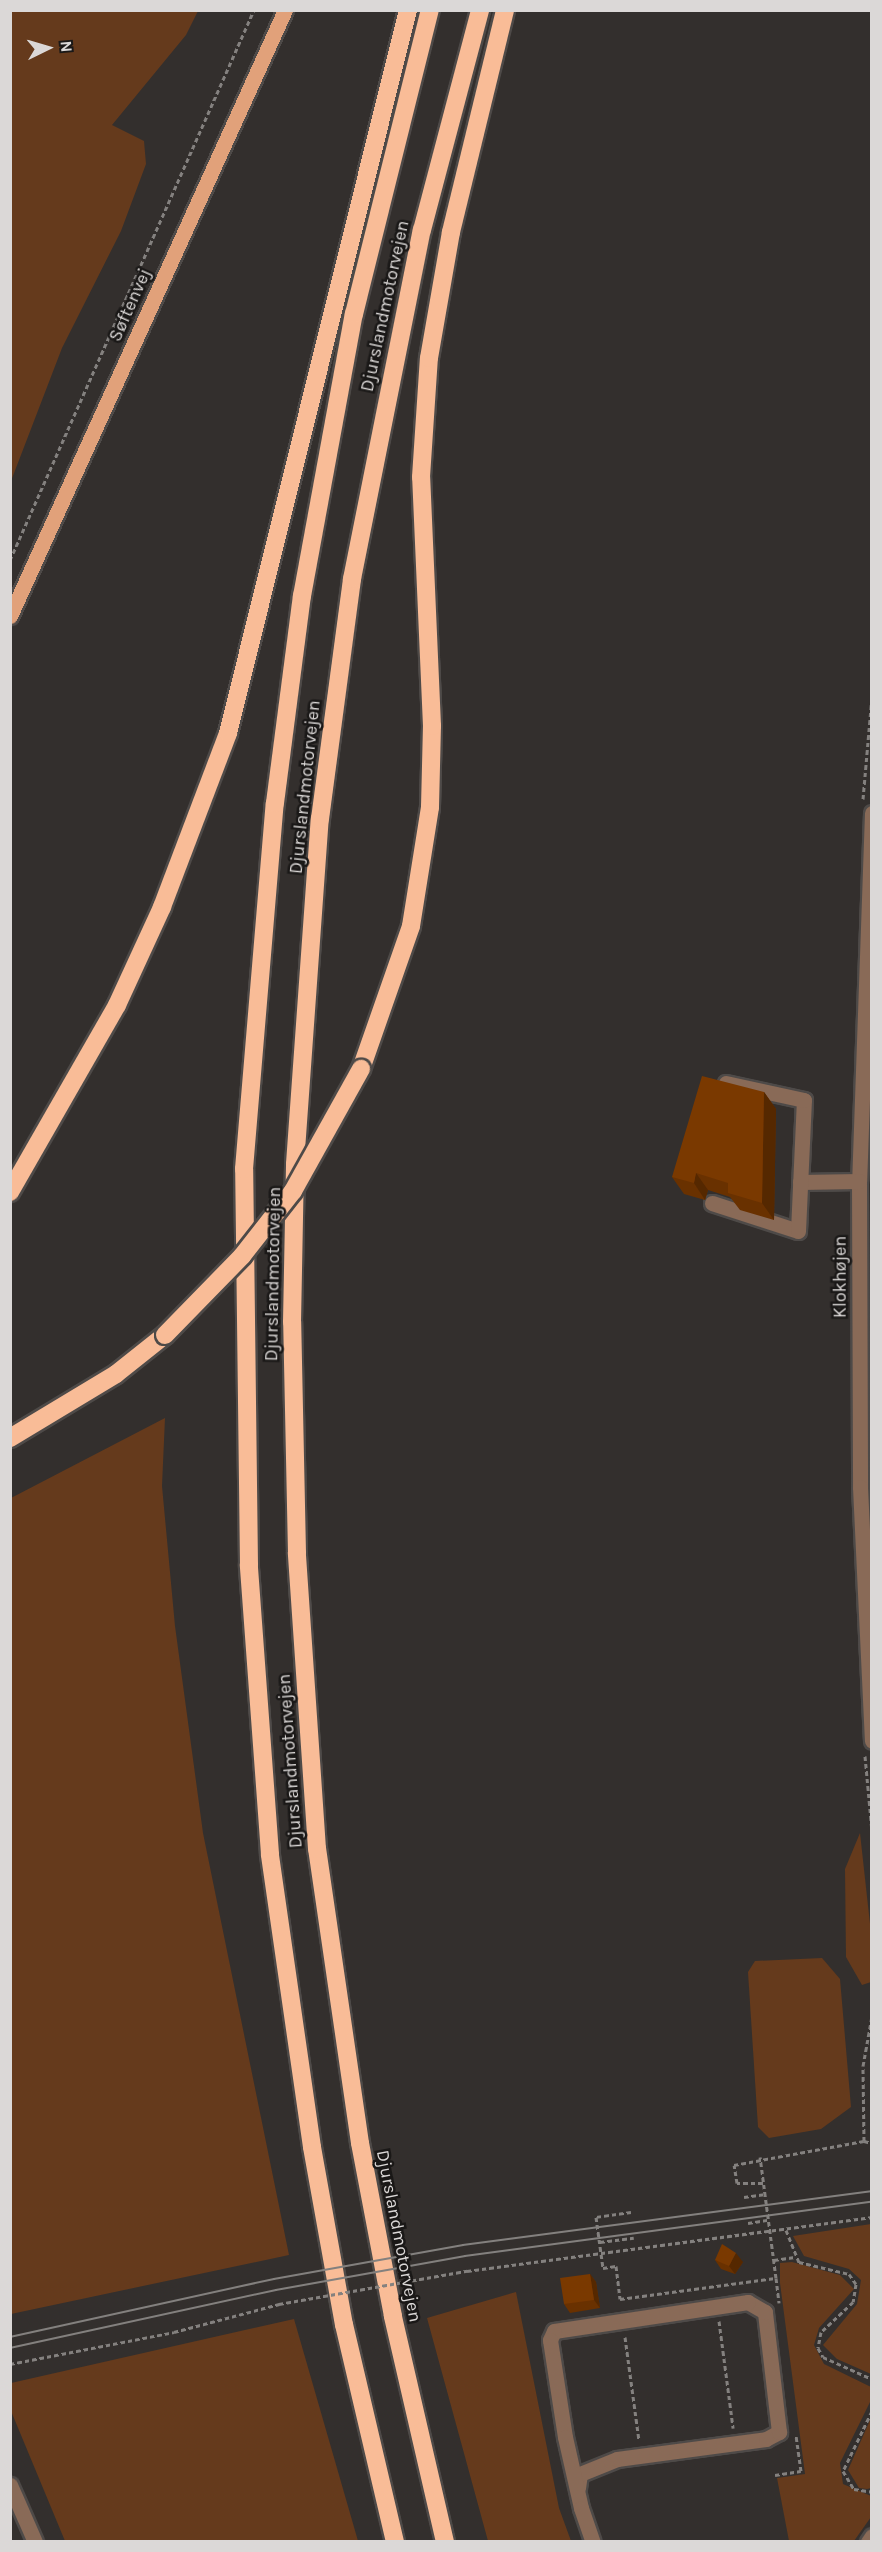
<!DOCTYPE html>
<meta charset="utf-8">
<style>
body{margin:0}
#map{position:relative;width:882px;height:2552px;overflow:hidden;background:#332f2d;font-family:Karla,sans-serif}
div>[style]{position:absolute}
.green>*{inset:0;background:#653a1c}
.path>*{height:3px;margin-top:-1.5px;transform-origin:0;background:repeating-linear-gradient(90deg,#84817f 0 4.5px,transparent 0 7.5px)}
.roads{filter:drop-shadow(2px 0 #4e4a48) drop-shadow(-2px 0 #4e4a48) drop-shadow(0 2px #4e4a48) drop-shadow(0 -2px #4e4a48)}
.minor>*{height:15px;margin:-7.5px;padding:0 7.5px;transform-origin:7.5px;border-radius:7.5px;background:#896a57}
.major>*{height:15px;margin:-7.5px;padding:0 7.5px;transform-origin:7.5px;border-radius:7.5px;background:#e1a17a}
.highway>*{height:18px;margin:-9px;padding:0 9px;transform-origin:9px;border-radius:9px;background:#f9bc97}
.tram>*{height:1.5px;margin:-0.75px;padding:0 0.75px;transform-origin:0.75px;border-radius:0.75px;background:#83807e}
.path-bridge>*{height:3px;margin-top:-1.5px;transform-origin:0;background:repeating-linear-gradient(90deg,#84817f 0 4.5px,transparent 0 7.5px)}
.bridges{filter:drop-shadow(2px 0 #4e4a48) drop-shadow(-2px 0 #4e4a48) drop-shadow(0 2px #4e4a48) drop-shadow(0 -2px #4e4a48)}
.highway-bridge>*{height:18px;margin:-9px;padding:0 9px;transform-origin:9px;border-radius:9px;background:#f9bc97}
.wall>*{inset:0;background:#693100}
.shaded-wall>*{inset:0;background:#552800}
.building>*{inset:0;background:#7a3900}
span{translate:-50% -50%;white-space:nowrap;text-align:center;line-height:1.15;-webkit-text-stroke:5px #1a1817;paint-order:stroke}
.street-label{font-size:18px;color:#dbd8d7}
.frame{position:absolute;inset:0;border:12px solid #dbd8d7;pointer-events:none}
.north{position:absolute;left:18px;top:18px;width:60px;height:60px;-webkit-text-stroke:4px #1a1817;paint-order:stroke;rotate:85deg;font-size:16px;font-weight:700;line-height:24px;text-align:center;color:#dbd8d7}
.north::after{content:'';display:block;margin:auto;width:21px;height:27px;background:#dbd8d7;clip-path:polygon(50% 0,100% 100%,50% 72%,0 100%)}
</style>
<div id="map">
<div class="green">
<i style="clip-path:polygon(11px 10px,198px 11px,186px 35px,112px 125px,144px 141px,146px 164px,121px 231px,62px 348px,11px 481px)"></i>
<i style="clip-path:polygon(165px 1418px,162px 1486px,175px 1626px,203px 1833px,289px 2255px,11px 2314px,11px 1498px)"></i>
<i style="clip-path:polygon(860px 1833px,872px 1942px,871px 1982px,862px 1985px,846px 1957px,845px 1869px)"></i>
<i style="clip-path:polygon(822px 1958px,840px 1979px,851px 2107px,821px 2129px,769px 2138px,758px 2127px,748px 1972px,755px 1961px)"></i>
<i style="clip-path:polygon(871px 2224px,872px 2224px,871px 2374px,837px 2359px,823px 2345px,857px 2304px,861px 2280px,849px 2269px,804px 2256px,793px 2236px)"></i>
<i style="clip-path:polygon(792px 2262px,840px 2275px,854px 2289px,819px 2328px,814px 2345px,824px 2364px,871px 2387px,871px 2400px,840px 2463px,843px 2484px,871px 2496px,871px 2517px,854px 2541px,789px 2541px,777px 2478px,805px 2474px,780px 2283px,780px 2263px)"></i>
<i style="clip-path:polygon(516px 2292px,559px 2508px,571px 2541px,488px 2541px,427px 2318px)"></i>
<i style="clip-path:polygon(294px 2319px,358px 2541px,65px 2541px,11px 2411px,11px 2383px)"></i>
<i style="clip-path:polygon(871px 2418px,871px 2488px,867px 2489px,859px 2488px,848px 2470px)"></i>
</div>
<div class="path">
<i style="left:10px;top:560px;width:602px;rotate:-66.08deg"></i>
<i style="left:863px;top:799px;width:103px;rotate:-85deg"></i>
<i style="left:865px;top:1756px;width:76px;rotate:84.7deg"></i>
<i style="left:864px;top:2141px;width:8px;rotate:14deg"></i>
<i style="left:763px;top:2183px;width:26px;rotate:180deg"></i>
<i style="left:737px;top:2183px;width:18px;rotate:-99deg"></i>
<i style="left:734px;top:2165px;width:132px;rotate:-10.5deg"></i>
<i style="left:864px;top:2141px;width:75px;rotate:-90.8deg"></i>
<i style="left:863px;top:2066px;width:51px;rotate:-79.8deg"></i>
<i style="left:744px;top:2197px;width:21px;rotate:-8deg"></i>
<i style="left:631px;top:2212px;width:35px;rotate:172deg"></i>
<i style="left:596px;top:2217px;width:51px;rotate:82.2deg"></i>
<i style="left:603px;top:2268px;width:13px;rotate:-9deg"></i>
<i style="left:616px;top:2266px;width:33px;rotate:83deg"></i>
<i style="left:620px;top:2299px;width:157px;rotate:-7.7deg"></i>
<i style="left:776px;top:2278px;width:122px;rotate:-97.5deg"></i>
<i style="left:748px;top:2223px;width:20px;rotate:-9deg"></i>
<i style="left:786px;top:2230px;width:35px;rotate:68deg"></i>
<i style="left:799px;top:2262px;width:51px;rotate:13.5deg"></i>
<i style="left:849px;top:2274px;width:12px;rotate:55deg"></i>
<i style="left:856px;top:2284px;width:18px;rotate:99deg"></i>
<i style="left:853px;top:2302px;width:44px;rotate:136.8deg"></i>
<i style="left:821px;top:2332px;width:16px;rotate:101deg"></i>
<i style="left:818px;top:2348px;width:10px;rotate:61deg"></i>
<i style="left:823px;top:2357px;width:54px;rotate:24.2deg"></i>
<i style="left:600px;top:2242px;width:34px;rotate:-7deg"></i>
<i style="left:774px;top:2260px;width:21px;rotate:-8deg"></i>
<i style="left:467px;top:2271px;width:409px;rotate:-7.6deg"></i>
<i style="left:776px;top:2278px;width:25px;rotate:83deg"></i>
<i style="left:719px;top:2321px;width:108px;rotate:82.5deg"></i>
<i style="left:625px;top:2337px;width:104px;rotate:82.3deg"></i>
<i style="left:10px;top:2364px;width:167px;rotate:-11deg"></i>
<i style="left:174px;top:2332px;width:109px;rotate:-14.9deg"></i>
<i style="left:872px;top:2411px;width:67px;rotate:115.8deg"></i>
<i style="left:843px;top:2471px;width:21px;rotate:59deg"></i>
<i style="left:854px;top:2489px;width:18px;rotate:9deg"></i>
<i style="left:775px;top:2475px;width:26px;rotate:-9deg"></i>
<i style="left:801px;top:2471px;width:36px;rotate:-98deg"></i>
</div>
<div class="roads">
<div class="minor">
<i style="left:872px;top:813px;width:368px;rotate:92deg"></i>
<i style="left:859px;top:1181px;width:306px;rotate:89.8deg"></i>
<i style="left:860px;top:1487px;width:254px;rotate:87.3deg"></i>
<i style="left:800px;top:1182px;width:59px;rotate:-1deg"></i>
<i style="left:712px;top:1203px;width:90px;rotate:18deg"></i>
<i style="left:798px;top:1231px;width:131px;rotate:-87.4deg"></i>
<i style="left:804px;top:1100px;width:80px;rotate:-167.7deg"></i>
<i style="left:10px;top:2485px;width:62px;rotate:66.3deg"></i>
<i style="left:578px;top:2488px;width:14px;rotate:-82deg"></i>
<i style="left:580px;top:2474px;width:40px;rotate:-22deg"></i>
<i style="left:617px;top:2459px;width:150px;rotate:-7.6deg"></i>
<i style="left:766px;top:2439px;width:15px;rotate:-28deg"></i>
<i style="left:779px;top:2432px;width:121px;rotate:-96.7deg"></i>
<i style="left:765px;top:2312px;width:20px;rotate:-150deg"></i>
<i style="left:748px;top:2302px;width:196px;rotate:171.5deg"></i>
<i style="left:554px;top:2331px;width:10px;rotate:114deg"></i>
<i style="left:550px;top:2340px;width:98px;rotate:81.2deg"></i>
<i style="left:565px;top:2437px;width:73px;rotate:77.3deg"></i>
<i style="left:581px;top:2508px;width:36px;rotate:71deg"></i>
<i style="left:868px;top:2542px;width:7px;rotate:-56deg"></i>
</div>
<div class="major">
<i style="left:10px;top:616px;width:665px;rotate:-65.59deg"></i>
</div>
<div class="highway">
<i style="left:361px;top:1069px;width:151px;rotate:-70.7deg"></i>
<i style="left:411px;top:926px;width:121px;rotate:-80.9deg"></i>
<i style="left:430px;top:807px;width:81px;rotate:-88.6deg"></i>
<i style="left:432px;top:726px;width:249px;rotate:-92.5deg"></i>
<i style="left:421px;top:477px;width:119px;rotate:-86.2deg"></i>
<i style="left:429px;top:358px;width:128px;rotate:-80.1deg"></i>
<i style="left:451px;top:232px;width:228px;rotate:-76.3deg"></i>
<i style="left:10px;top:1192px;width:215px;rotate:-60.2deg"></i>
<i style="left:117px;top:1005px;width:108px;rotate:-65.3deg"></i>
<i style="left:162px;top:907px;width:186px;rotate:-69.2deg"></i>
<i style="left:228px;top:733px;width:745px;rotate:-76.02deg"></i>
<i style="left:10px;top:1438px;width:124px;rotate:-31.1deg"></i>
<i style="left:116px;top:1374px;width:63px;rotate:-38.5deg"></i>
<i style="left:395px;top:2542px;width:223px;rotate:-103.2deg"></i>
<i style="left:344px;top:2325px;width:181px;rotate:-100.2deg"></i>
<i style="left:312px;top:2147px;width:296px;rotate:-98.2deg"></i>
<i style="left:270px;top:1854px;width:290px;rotate:-94.2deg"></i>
<i style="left:249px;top:1565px;width:396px;rotate:-90.7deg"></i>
<i style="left:244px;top:1169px;width:367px;rotate:-85.2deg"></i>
<i style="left:275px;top:803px;width:209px;rotate:-82.6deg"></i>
<i style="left:302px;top:596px;width:287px;rotate:-79.6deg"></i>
<i style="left:354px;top:314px;width:313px;rotate:-76deg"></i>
<i style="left:445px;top:2542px;width:232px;rotate:-103deg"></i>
<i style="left:393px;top:2316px;width:176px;rotate:-100.8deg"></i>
<i style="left:360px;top:2143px;width:297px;rotate:-98.3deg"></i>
<i style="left:317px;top:1849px;width:297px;rotate:-93.9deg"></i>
<i style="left:297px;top:1553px;width:231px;rotate:-91.2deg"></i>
<i style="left:292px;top:1322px;width:158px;rotate:-88.9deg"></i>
<i style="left:295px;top:1164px;width:346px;rotate:-85.9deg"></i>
<i style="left:320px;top:819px;width:242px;rotate:-82.4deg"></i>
<i style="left:352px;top:579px;width:356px;rotate:-78.7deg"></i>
<i style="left:422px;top:230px;width:228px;rotate:-75.2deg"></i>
</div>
</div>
<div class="tram">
<i style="left:10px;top:2337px;width:270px;rotate:-12.4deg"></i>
<i style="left:274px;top:2279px;width:192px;rotate:-10.2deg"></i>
<i style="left:463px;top:2245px;width:413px;rotate:-7.5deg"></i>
<i style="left:10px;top:2348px;width:272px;rotate:-12.3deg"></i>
<i style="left:276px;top:2290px;width:192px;rotate:-10.2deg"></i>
<i style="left:465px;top:2256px;width:411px;rotate:-7.6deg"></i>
</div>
<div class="path-bridge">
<i style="left:279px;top:2304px;width:191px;rotate:-10deg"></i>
</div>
<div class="bridges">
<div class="highway-bridge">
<i style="left:165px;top:1335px;width:110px;rotate:-45.7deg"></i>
<i style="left:242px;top:1256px;width:83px;rotate:-51.9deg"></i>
<i style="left:293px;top:1191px;width:140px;rotate:-60.9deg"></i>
</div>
</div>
<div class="wall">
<i style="clip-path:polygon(764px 1092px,776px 1109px,774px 1220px,740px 1210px,730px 1197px,708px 1190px,705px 1200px,684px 1194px,672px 1177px)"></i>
<i style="clip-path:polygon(715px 2260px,743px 2262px,735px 2274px,721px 2269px)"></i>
<i style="clip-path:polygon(590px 2274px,596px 2282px,600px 2308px,570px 2313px,564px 2304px)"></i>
</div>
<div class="shaded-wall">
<i style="clip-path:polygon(764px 1092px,776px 1109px,774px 1220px,762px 1203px)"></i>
<i style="clip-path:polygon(696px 1173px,708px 1190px,705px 1200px,694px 1183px)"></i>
<i style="clip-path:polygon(736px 2253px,743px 2262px,735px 2274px,729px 2266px)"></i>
<i style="clip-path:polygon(590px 2274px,596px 2282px,600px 2308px,594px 2300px)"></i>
</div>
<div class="building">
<i style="clip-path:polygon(702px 1076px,764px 1092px,762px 1203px,728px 1193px,728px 1183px,696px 1173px,694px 1183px,672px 1177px)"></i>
<i style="clip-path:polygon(722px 2244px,736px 2253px,729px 2266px,715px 2260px)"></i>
<i style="clip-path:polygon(590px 2274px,594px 2300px,564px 2304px,560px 2278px)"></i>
</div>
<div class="street-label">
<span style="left:130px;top:305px;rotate:-66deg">Søftenvej</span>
<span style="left:385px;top:306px;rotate:-78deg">Djurslandmotorvejen</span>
<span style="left:305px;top:787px;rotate:-84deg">Djurslandmotorvejen</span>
<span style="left:273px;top:1274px;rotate:-89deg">Djurslandmotorvejen</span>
<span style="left:840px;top:1277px;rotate:-90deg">Klokhøjen</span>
<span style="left:290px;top:1761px;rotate:-94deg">Djurslandmotorvejen</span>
<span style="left:399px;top:2236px;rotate:79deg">Djurslandmotorvejen</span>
</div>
<div class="frame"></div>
<div class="north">N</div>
</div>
